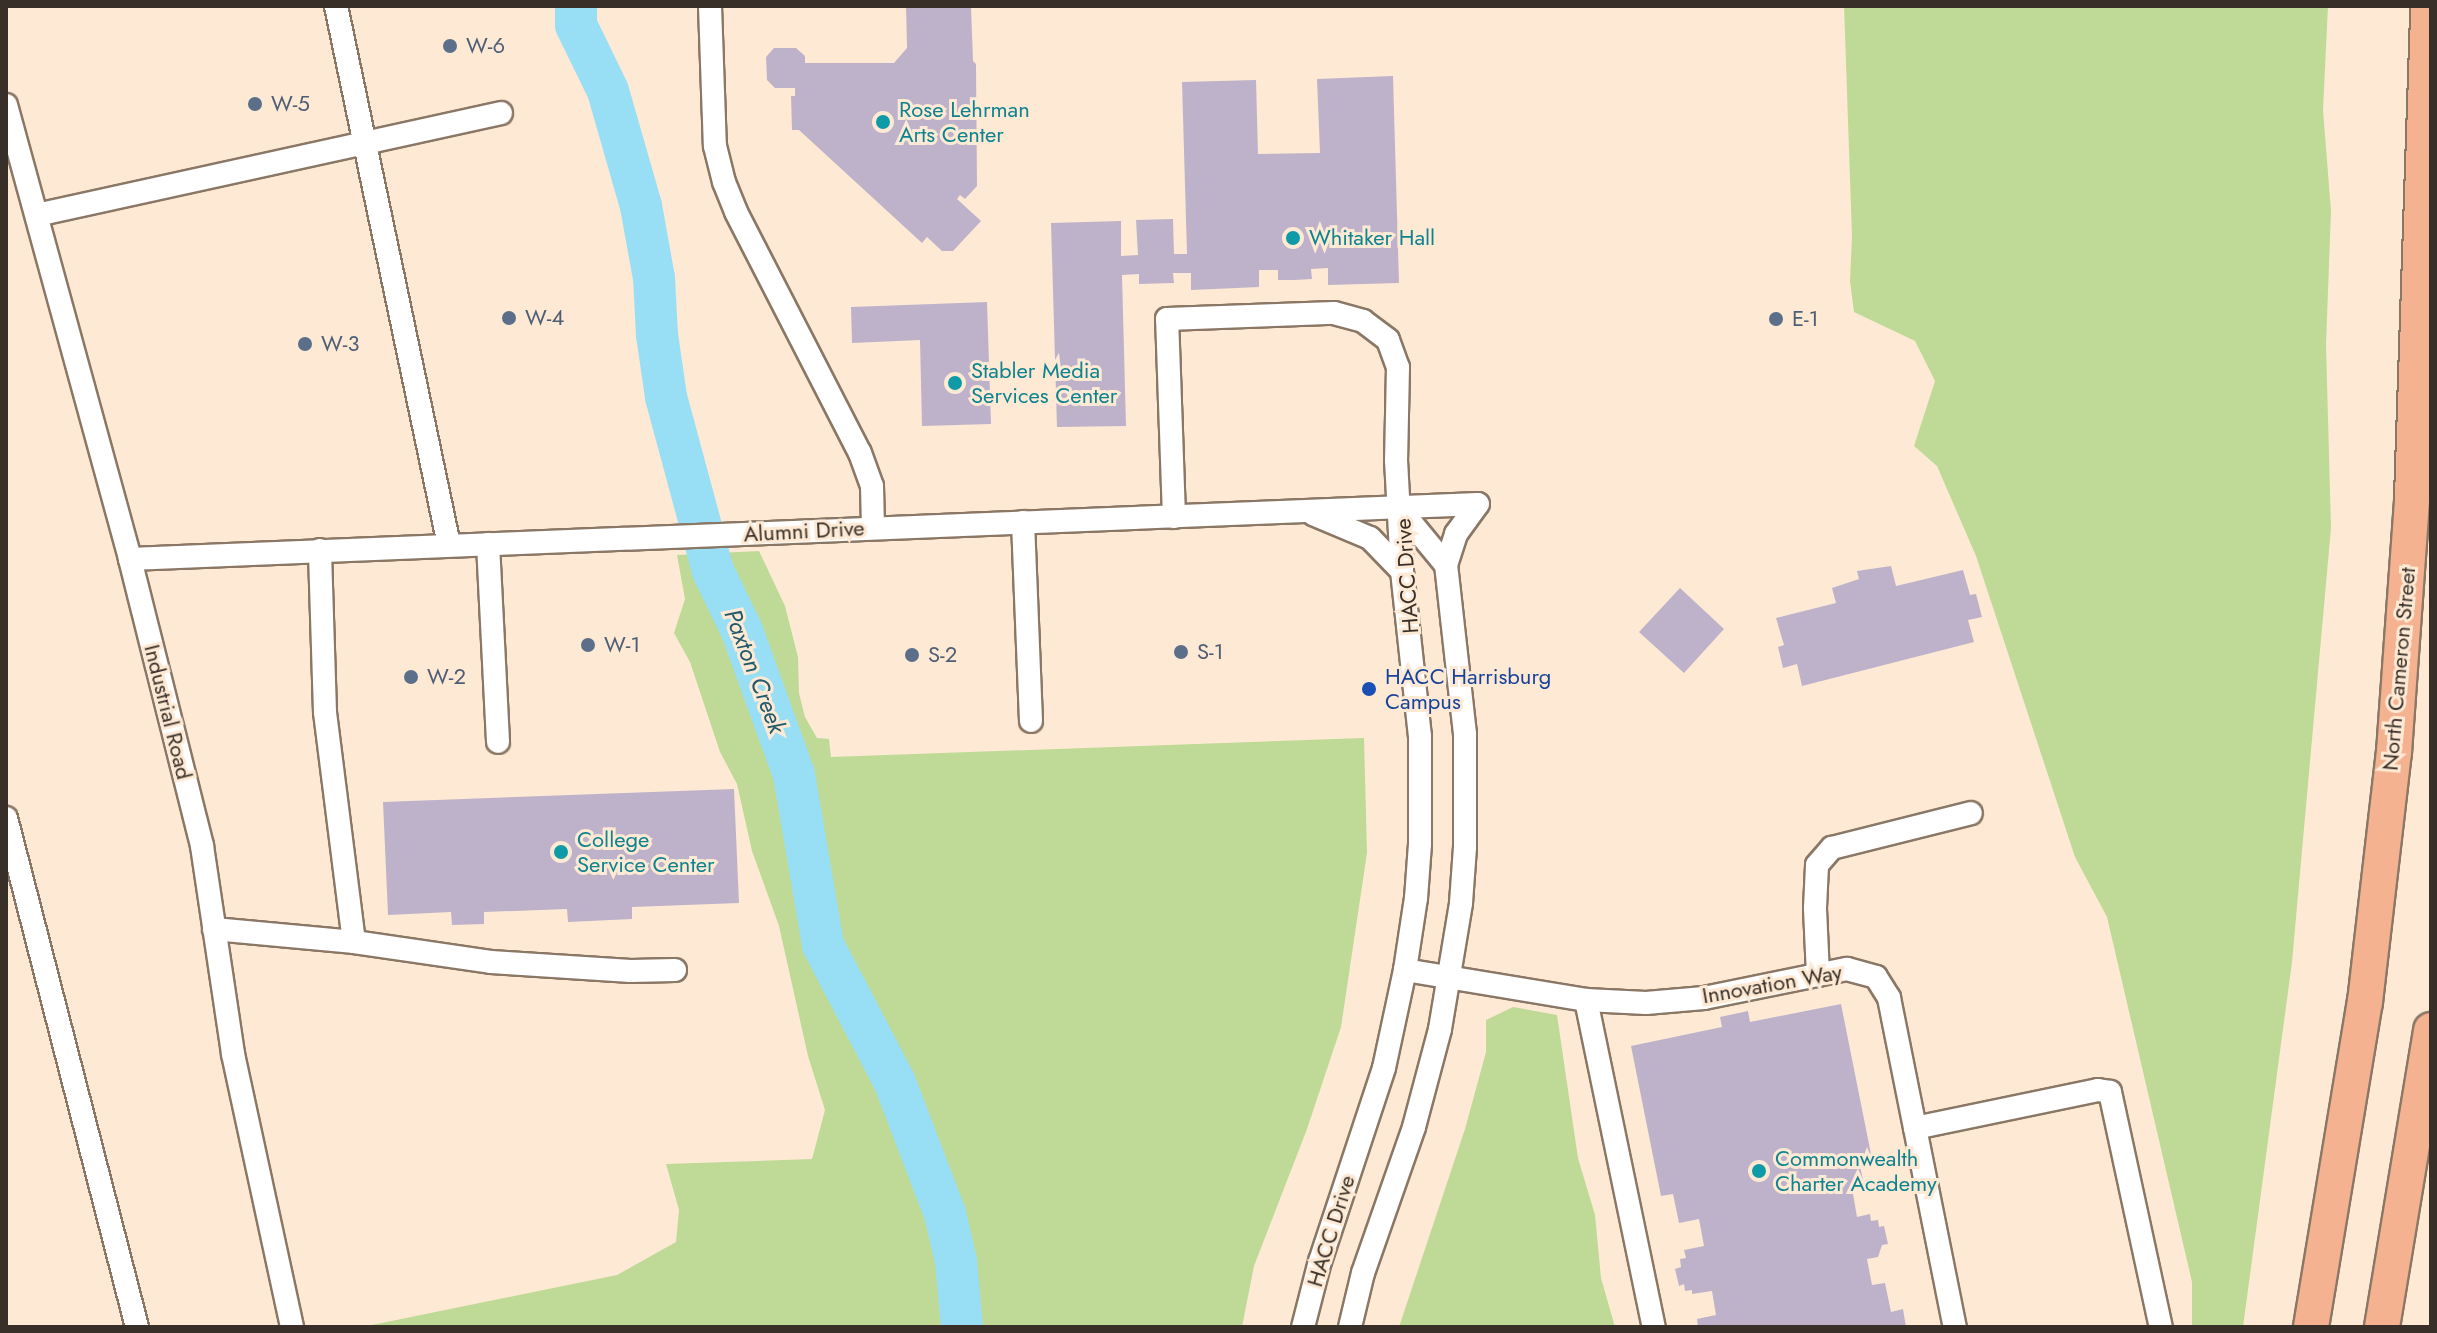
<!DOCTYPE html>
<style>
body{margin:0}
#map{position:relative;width:2437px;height:1333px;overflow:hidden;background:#fee9d4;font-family:Jost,sans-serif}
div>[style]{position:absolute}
.green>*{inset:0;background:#bfda97}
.river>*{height:42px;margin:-21px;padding:0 21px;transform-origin:21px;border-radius:21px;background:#98dff6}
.building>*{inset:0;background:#beb2ca}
.roads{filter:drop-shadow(2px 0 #8a7765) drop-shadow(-2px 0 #8a7765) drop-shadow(0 2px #8a7765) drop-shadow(0 -2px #8a7765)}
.minor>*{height:22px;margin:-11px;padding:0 11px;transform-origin:11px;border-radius:11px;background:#fff}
.highway>*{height:34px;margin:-17px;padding:0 17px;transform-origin:17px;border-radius:17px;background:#f4b290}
.dots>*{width:22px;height:22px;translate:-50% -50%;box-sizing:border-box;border:4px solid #fee9d4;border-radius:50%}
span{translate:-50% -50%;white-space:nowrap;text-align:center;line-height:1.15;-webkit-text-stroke:6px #fee9d4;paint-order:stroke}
.service-label{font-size:22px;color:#4e5e75}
.left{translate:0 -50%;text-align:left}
.culture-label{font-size:22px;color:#0d838f}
.street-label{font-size:22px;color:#383028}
.transit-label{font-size:22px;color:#164399}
.water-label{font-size:24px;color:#215a6a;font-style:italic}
.frame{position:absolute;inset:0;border:8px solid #383028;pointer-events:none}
</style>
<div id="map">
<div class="green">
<i style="clip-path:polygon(1844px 6px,2328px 6px,2323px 110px,2331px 211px,2326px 345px,2331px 528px,2292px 962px,2243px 1327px,2192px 1327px,2192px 1282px,2107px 917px,2075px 857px,1976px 556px,1937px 466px,1914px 446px,1935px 381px,1915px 341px,1854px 312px,1850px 281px,1852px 236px)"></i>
<i style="clip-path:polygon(759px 551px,785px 606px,798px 657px,799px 693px,805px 717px,817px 738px,829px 739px,831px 757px,1364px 738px,1367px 853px,1341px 1027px,1307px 1129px,1254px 1266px,1242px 1327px,362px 1327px,617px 1275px,676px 1242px,679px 1210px,666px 1164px,812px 1159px,825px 1110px,808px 1056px,779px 926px,752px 851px,737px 784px,720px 752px,690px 662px,674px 633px,685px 599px,677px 555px)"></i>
<i style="clip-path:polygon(1513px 1007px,1557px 1015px,1578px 1158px,1595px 1215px,1601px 1278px,1615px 1327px,1399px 1327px,1465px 1129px,1486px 1052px,1486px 1020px)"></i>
</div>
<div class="river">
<i style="left:576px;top:6px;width:19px;rotate:90deg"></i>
<i style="left:576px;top:25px;width:73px;rotate:64.1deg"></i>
<i style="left:608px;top:91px;width:120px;rotate:74deg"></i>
<i style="left:641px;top:206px;width:73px;rotate:79.8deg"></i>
<i style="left:654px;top:278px;width:57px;rotate:87deg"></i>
<i style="left:657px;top:335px;width:63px;rotate:81.7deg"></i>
<i style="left:666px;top:397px;width:180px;rotate:74.9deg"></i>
<i style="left:713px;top:571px;width:67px;rotate:64.2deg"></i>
<i style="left:742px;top:631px;width:153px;rotate:70.1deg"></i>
<i style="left:794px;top:775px;width:172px;rotate:80.3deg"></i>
<i style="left:823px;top:945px;width:156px;rotate:62.4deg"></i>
<i style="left:895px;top:1083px;width:140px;rotate:69.1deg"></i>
<i style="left:945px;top:1214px;width:48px;rotate:76.8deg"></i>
<i style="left:956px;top:1261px;width:66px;rotate:84.8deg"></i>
</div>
<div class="building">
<i style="clip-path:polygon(906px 6px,971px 6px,973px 61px,976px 64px,977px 186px,965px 199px,960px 195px,957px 199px,981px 221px,953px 251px,942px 251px,927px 237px,922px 243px,799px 130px,792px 130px,791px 96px,795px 96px,795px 88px,775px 88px,767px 80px,766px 57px,774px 48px,796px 48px,805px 56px,805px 63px,894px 63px,907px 48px)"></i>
<i style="clip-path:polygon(1393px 76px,1399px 283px,1328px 285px,1328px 268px,1311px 269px,1312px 279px,1294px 280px,1278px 280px,1278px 270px,1259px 270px,1259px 287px,1191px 290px,1191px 273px,1173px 273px,1174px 283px,1139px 284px,1139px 274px,1122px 275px,1126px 426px,1057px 427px,1051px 223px,1121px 221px,1121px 256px,1138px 255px,1136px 220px,1173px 219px,1174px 254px,1187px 254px,1182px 82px,1256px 80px,1258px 154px,1320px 153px,1317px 79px)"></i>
<i style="clip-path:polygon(987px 302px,991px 424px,922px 426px,920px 340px,852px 343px,851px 307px)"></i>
<i style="clip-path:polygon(1891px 566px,1896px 586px,1963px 570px,1970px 595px,1976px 594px,1982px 617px,1968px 620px,1974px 642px,1802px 686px,1797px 664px,1783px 668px,1778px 647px,1784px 645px,1776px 618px,1836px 603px,1832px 588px,1859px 579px,1857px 571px)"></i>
<i style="clip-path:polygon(1680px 588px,1724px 629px,1684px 673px,1639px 632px)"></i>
<i style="clip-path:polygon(734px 789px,739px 903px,632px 907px,632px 919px,568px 922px,567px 909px,484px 912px,484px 924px,452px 925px,451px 912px,388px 915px,383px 802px)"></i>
<i style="clip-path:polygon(1841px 1004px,1871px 1154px,1858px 1157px,1864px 1185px,1852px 1188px,1857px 1217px,1870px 1214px,1871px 1221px,1878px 1220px,1879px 1227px,1884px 1226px,1888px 1244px,1882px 1245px,1878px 1257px,1867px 1259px,1872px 1285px,1885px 1283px,1891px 1312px,1903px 1309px,1906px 1327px,1698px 1327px,1697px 1319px,1716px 1315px,1712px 1291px,1692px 1294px,1692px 1290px,1685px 1291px,1684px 1284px,1679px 1286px,1675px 1269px,1681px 1267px,1680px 1259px,1686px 1258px,1684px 1250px,1704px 1246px,1699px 1219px,1679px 1223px,1673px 1194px,1661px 1196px,1631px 1046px,1722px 1027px,1720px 1017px,1748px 1011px,1750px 1022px)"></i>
</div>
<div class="roads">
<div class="minor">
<i style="left:336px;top:6px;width:551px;rotate:78.16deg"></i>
<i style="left:710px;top:6px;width:140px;rotate:88deg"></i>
<i style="left:715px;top:146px;width:37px;rotate:76deg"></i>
<i style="left:724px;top:182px;width:32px;rotate:68deg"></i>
<i style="left:736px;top:212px;width:271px;rotate:62.8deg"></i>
<i style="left:860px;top:453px;width:35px;rotate:70deg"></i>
<i style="left:872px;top:486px;width:42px;rotate:88.6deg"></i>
<i style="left:6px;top:105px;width:471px;rotate:74.7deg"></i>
<i style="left:130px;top:559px;width:296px;rotate:75.9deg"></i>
<i style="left:202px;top:846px;width:210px;rotate:81.5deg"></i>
<i style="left:233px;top:1054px;width:279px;rotate:77.8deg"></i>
<i style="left:37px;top:215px;width:475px;rotate:-12.4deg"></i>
<i style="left:1313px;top:514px;width:62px;rotate:22.8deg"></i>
<i style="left:1370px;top:538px;width:46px;rotate:45.9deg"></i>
<i style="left:1174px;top:517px;width:198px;rotate:-92deg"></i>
<i style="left:1167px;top:319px;width:167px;rotate:-2.1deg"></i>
<i style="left:1334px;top:313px;width:30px;rotate:15deg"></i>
<i style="left:1363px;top:321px;width:31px;rotate:37deg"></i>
<i style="left:1388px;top:340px;width:29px;rotate:70deg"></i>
<i style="left:1398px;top:367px;width:93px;rotate:91.2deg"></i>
<i style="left:1396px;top:460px;width:111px;rotate:86.9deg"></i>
<i style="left:1402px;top:571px;width:166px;rotate:83.8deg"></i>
<i style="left:1420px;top:736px;width:108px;rotate:90deg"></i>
<i style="left:1420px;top:844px;width:54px;rotate:94.2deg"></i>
<i style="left:1416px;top:898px;width:73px;rotate:98.7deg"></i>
<i style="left:1405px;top:970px;width:100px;rotate:102.1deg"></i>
<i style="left:1384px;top:1068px;width:203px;rotate:108.3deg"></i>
<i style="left:1320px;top:1261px;width:68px;rotate:104.4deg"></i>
<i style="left:1023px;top:522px;width:199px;rotate:87.7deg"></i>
<i style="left:488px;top:544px;width:198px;rotate:87.1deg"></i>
<i style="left:130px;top:559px;width:1349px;rotate:-2.34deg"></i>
<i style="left:1446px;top:565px;width:33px;rotate:-72deg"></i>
<i style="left:1456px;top:534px;width:37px;rotate:-54deg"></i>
<i style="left:6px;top:818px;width:526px;rotate:75.57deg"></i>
<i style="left:214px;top:929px;width:141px;rotate:5.3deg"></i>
<i style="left:354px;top:942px;width:232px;rotate:-97.2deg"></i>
<i style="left:325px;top:712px;width:162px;rotate:-91.8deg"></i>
<i style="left:354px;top:942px;width:138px;rotate:8.3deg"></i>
<i style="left:491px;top:962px;width:140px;rotate:3.7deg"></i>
<i style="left:631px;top:971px;width:44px;rotate:-1.3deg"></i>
<i style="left:1405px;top:970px;width:183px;rotate:9.4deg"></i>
<i style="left:1586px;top:1000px;width:60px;rotate:2.9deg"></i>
<i style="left:1646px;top:1003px;width:58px;rotate:-4.9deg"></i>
<i style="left:1704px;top:998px;width:146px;rotate:-11.5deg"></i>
<i style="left:1847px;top:969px;width:30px;rotate:15deg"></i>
<i style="left:1876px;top:977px;width:25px;rotate:58deg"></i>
<i style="left:1889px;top:998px;width:336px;rotate:78.7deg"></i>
<i style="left:1818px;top:975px;width:67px;rotate:-92.6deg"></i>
<i style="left:1815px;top:908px;width:43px;rotate:-87.3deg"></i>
<i style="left:1817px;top:865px;width:23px;rotate:-49deg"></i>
<i style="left:1832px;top:848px;width:143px;rotate:-14.1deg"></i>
<i style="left:1586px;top:1000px;width:334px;rotate:78.3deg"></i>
<i style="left:1915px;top:1128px;width:187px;rotate:-11.7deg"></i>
<i style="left:2098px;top:1090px;width:12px;rotate:9deg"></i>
<i style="left:2110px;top:1092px;width:240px;rotate:77.8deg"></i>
<i style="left:1350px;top:1327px;width:56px;rotate:-76.5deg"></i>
<i style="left:1363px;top:1273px;width:155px;rotate:-70.7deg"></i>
<i style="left:1414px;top:1127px;width:101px;rotate:-75.1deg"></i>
<i style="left:1440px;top:1029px;width:128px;rotate:-80.5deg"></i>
<i style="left:1461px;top:903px;width:56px;rotate:-85.9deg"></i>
<i style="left:1465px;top:847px;width:113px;rotate:-90deg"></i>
<i style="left:1465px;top:734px;width:170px;rotate:-96.4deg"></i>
<i style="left:1446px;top:565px;width:74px;rotate:-129.5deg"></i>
</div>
<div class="highway">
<i style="left:2311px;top:1327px;width:329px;rotate:-80.6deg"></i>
<i style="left:2365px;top:1002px;width:252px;rotate:-83.4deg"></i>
<i style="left:2394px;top:752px;width:255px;rotate:-85.9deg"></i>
<i style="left:2412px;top:498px;width:492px;rotate:-88.1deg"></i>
<i style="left:2382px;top:1327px;width:301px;rotate:-80.6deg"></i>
</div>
</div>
<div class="dots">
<i style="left:450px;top:46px;background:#5c6f8a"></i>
<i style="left:255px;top:104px;background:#5c6f8a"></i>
<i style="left:883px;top:122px;background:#0f9aa8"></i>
<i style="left:1293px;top:238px;background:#0f9aa8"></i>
<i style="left:509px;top:318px;background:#5c6f8a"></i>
<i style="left:1776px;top:319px;background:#5c6f8a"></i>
<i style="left:305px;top:344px;background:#5c6f8a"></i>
<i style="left:955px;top:383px;background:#0f9aa8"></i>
<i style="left:588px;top:645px;background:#5c6f8a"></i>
<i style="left:1181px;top:652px;background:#5c6f8a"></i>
<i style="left:912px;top:655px;background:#5c6f8a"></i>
<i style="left:411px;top:677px;background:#5c6f8a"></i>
<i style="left:1369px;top:689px;background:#1a4fb4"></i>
<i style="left:561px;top:852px;background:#0f9aa8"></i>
<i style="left:1759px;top:1171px;background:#0f9aa8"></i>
</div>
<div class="service-label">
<span class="left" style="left:466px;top:46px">W-6</span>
<span class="left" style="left:271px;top:104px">W-5</span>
<span class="left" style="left:525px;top:318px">W-4</span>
<span class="left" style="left:1792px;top:319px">E-1</span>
<span class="left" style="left:321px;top:344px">W-3</span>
<span class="left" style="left:604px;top:645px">W-1</span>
<span class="left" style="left:1197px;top:652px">S-1</span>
<span class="left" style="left:928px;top:655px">S-2</span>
<span class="left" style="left:427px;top:677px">W-2</span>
</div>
<div class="culture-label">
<span class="left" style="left:899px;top:122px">Rose Lehrman<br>Arts Center</span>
<span class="left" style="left:1309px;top:238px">Whitaker Hall</span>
<span class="left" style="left:971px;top:383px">Stabler Media<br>Services Center</span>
<span class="left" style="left:577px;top:852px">College<br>Service Center</span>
<span class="left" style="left:1775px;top:1171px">Commonwealth<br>Charter Academy</span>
</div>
<div class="street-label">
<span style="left:804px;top:531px;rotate:-3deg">Alumni Drive</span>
<span style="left:1407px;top:576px;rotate:-94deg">HACC Drive</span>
<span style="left:2399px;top:669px;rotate:-85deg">North Cameron Street</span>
<span style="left:168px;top:712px;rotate:76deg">Industrial Road</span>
<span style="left:1772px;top:984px;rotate:-10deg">Innovation Way</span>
<span style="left:1331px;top:1231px;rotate:-73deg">HACC Drive</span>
</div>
<div class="transit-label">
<span class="left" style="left:1385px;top:689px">HACC Harrisburg<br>Campus</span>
</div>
<div class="water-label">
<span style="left:755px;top:671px;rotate:69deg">Paxton Creek</span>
</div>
<div class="frame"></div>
</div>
